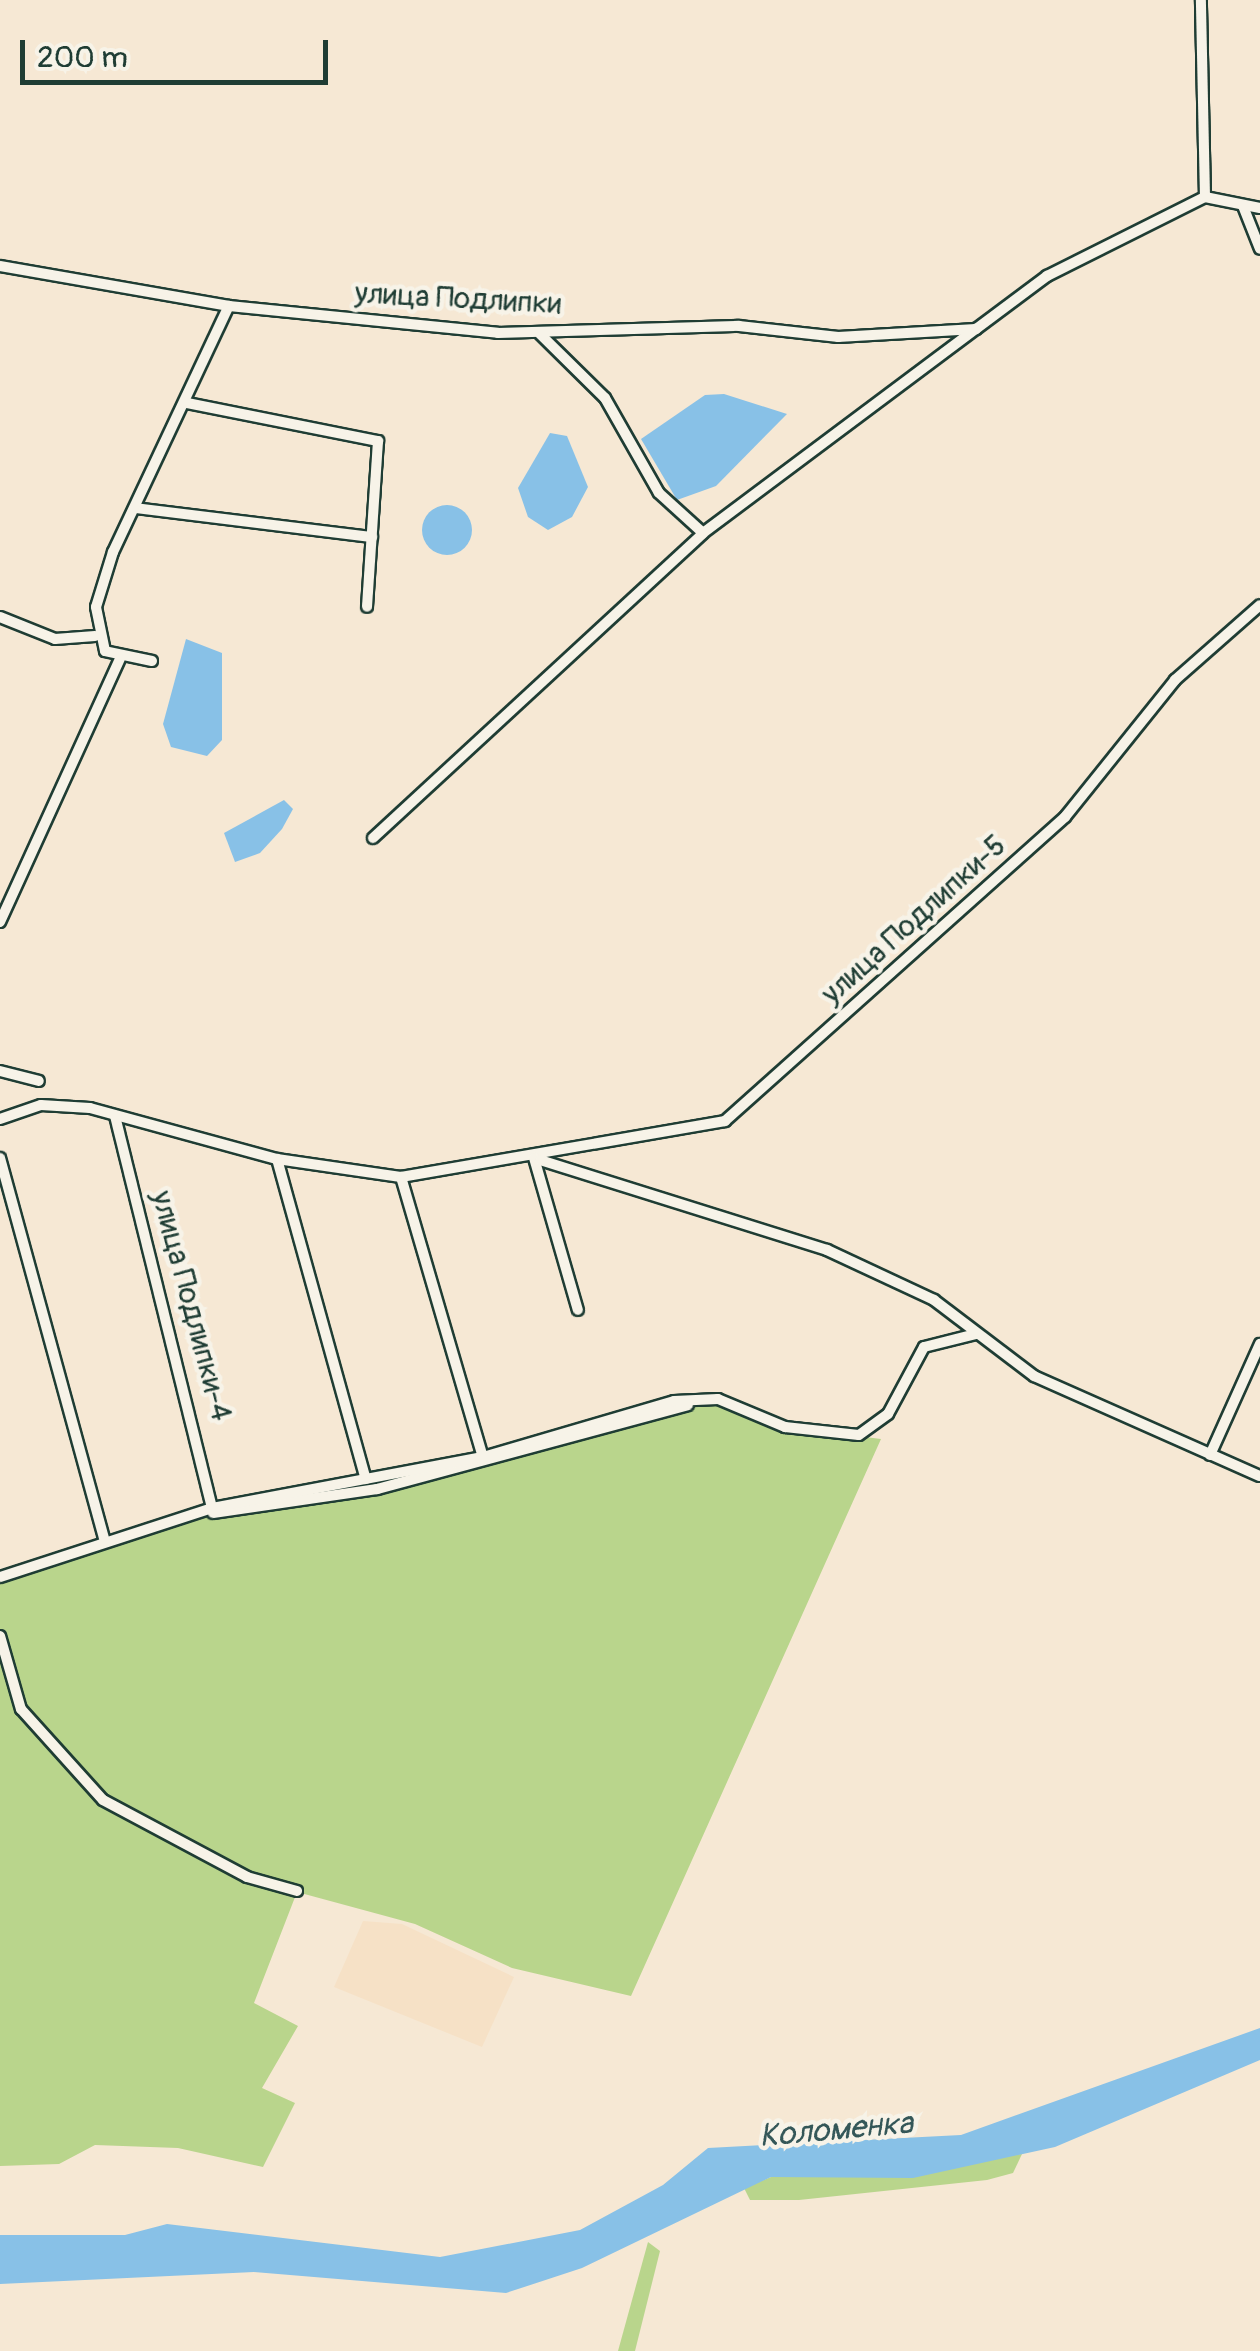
<!DOCTYPE html>
<meta charset="utf-8">
<style>
body{margin:0}
#map{position:relative;width:1260px;height:2351px;overflow:hidden;background:#f6e8d4;font-family:Pangolin,sans-serif}
div>[style]{position:absolute}
.built>*{inset:0;background:#f6e1c6}
.green>*{inset:0;background:#b9d58c}
.water>*{inset:0;background:#88c1e7}
.round{border-radius:50%}
.roads{filter:drop-shadow(2px 0 #1f3d34) drop-shadow(-2px 0 #1f3d34) drop-shadow(0 2px #1f3d34) drop-shadow(0 -2px #1f3d34)}
.minor>*{height:10px;margin:-5px;padding:0 5px;transform-origin:5px;border-radius:5px;background:#f7f3e8}
span{translate:-50% -50%;white-space:nowrap;text-align:center;line-height:1.15;-webkit-text-stroke:9px #f7f3e8;paint-order:stroke}
.street-label{font-size:30px;color:#1f3d34}
.water-label{font-size:32px;color:#345758;font-style:italic}
.scale{position:absolute;left:20px;top:40px;width:308px;height:45px;box-sizing:border-box;border:5px solid #1f3d34;border-top:0;padding-left:12px;font-size:30px;line-height:35px;white-space:nowrap;color:#1f3d34;-webkit-text-stroke:8px #f7f3e8;paint-order:stroke}
</style>
<div id="map">
<div class="built">
<i style="clip-path:polygon(363px 1921px,402px 1924px,514px 1977px,482px 2047px,334px 1987px)"></i>
</div>
<div class="green">
<i style="clip-path:polygon(724px 1403px,785px 1427px,881px 1439px,631px 1996px,512px 1968px,415px 1924px,297px 1892px,254px 2003px,298px 2026px,262px 2088px,295px 2103px,263px 2167px,178px 2148px,95px 2145px,59px 2164px,0 2166px,0 1577px,162px 1524px,482px 1457px,640px 1412px)"></i>
<i style="clip-path:polygon(1022px 2154px,1013px 2173px,987px 2180px,799px 2200px,750px 2200px,744px 2188px,771px 2177px)"></i>
<i style="clip-path:polygon(648px 2242px,660px 2251px,635px 2351px,618px 2351px)"></i>
</div>
<div class="water">
<i style="clip-path:polygon(724px 394px,787px 414px,716px 486px,677px 500px,641px 439px,705px 395px)"></i>
<i style="clip-path:polygon(550px 433px,567px 436px,588px 487px,572px 517px,548px 530px,528px 517px,518px 488px)"></i>
<i class="round" style="left:422px;top:505px;width:50px;height:50px"></i>
<i style="clip-path:polygon(186px 639px,222px 653px,222px 740px,207px 756px,171px 747px,163px 724px)"></i>
<i style="clip-path:polygon(284px 800px,293px 809px,282px 829px,260px 853px,235px 862px,224px 833px)"></i>
<i style="clip-path:polygon(1260px 2028px,1260px 2060px,1055px 2147px,913px 2178px,771px 2177px,582px 2268px,506px 2293px,254px 2272px,0 2284px,0 2235px,125px 2235px,167px 2224px,440px 2257px,580px 2230px,663px 2185px,708px 2148px,961px 2135px)"></i>
</div>
<div class="roads">
<div class="minor">
<i style="left:1205px;top:197px;width:56px;rotate:11.3deg"></i>
<i style="left:1243px;top:206px;width:46px;rotate:68.4deg"></i>
<i style="left:0;top:266px;width:232px;rotate:9.9deg"></i>
<i style="left:229px;top:306px;width:270px;rotate:5.7deg"></i>
<i style="left:498px;top:333px;width:241px;rotate:-1.7deg"></i>
<i style="left:739px;top:326px;width:100px;rotate:6.3deg"></i>
<i style="left:838px;top:337px;width:138px;rotate:-3.3deg"></i>
<i style="left:976px;top:329px;width:89px;rotate:-36.7deg"></i>
<i style="left:1047px;top:276px;width:177px;rotate:-26.6deg"></i>
<i style="left:1205px;top:197px;width:197px;rotate:-91.2deg"></i>
<i style="left:540px;top:334px;width:91px;rotate:44.6deg"></i>
<i style="left:605px;top:398px;width:109px;rotate:60.4deg"></i>
<i style="left:659px;top:493px;width:59px;rotate:42.3deg"></i>
<i style="left:187px;top:403px;width:195px;rotate:11.3deg"></i>
<i style="left:378px;top:441px;width:166px;rotate:93.8deg"></i>
<i style="left:135px;top:508px;width:239px;rotate:7deg"></i>
<i style="left:0;top:617px;width:59px;rotate:21.8deg"></i>
<i style="left:55px;top:639px;width:40px;rotate:-4.3deg"></i>
<i style="left:152px;top:661px;width:48px;rotate:-168deg"></i>
<i style="left:105px;top:651px;width:45px;rotate:-101.6deg"></i>
<i style="left:96px;top:607px;width:58px;rotate:-72.8deg"></i>
<i style="left:113px;top:552px;width:272px;rotate:-64.8deg"></i>
<i style="left:373px;top:838px;width:449px;rotate:-42.7deg"></i>
<i style="left:703px;top:533px;width:341px;rotate:-36.8deg"></i>
<i style="left:0;top:922px;width:289px;rotate:-65.5deg"></i>
<i style="left:0;top:1071px;width:40px;rotate:14.4deg"></i>
<i style="left:115px;top:1116px;width:404px;rotate:76.1deg"></i>
<i style="left:0;top:1119px;width:43px;rotate:-18.9deg"></i>
<i style="left:41px;top:1105px;width:49px;rotate:3.5deg"></i>
<i style="left:90px;top:1108px;width:194px;rotate:15.3deg"></i>
<i style="left:277px;top:1159px;width:125px;rotate:8.3deg"></i>
<i style="left:401px;top:1177px;width:329px;rotate:-9.8deg"></i>
<i style="left:725px;top:1121px;width:456px;rotate:-41.8deg"></i>
<i style="left:1065px;top:817px;width:176px;rotate:-51.2deg"></i>
<i style="left:1175px;top:680px;width:113px;rotate:-41.4deg"></i>
<i style="left:0;top:1158px;width:398px;rotate:74.7deg"></i>
<i style="left:534px;top:1158px;width:158px;rotate:73.9deg"></i>
<i style="left:277px;top:1159px;width:332px;rotate:74.5deg"></i>
<i style="left:540px;top:1160px;width:301px;rotate:17.4deg"></i>
<i style="left:827px;top:1250px;width:118px;rotate:25deg"></i>
<i style="left:934px;top:1300px;width:126px;rotate:37.2deg"></i>
<i style="left:1034px;top:1376px;width:247px;rotate:23.9deg"></i>
<i style="left:401px;top:1177px;width:292px;rotate:73.7deg"></i>
<i style="left:1210px;top:1455px;width:122px;rotate:-65.8deg"></i>
<i style="left:213px;top:1513px;width:166px;rotate:-8.3deg"></i>
<i style="left:377px;top:1489px;width:322px;rotate:-15.1deg"></i>
<i style="left:0;top:1577px;width:223px;rotate:-18deg"></i>
<i style="left:212px;top:1508px;width:276px;rotate:-10.7deg"></i>
<i style="left:483px;top:1457px;width:199px;rotate:-16.3deg"></i>
<i style="left:674px;top:1401px;width:44px;rotate:-2.6deg"></i>
<i style="left:718px;top:1399px;width:73px;rotate:22.7deg"></i>
<i style="left:785px;top:1427px;width:74px;rotate:6.2deg"></i>
<i style="left:859px;top:1435px;width:36px;rotate:-36deg"></i>
<i style="left:888px;top:1414px;width:76px;rotate:-61.8deg"></i>
<i style="left:924px;top:1347px;width:54px;rotate:-14deg"></i>
<i style="left:0;top:1636px;width:76px;rotate:74deg"></i>
<i style="left:21px;top:1709px;width:122px;rotate:48deg"></i>
<i style="left:103px;top:1800px;width:163px;rotate:28.1deg"></i>
<i style="left:247px;top:1877px;width:52px;rotate:15.6deg"></i>
</div>
</div>
<div class="street-label">
<span style="left:458px;top:299px;rotate:3deg">улица Подлипки</span>
<span style="left:914px;top:920px;rotate:-42deg">улица Подлипки-5</span>
<span style="left:191px;top:1306px;rotate:75deg">улица Подлипки-4</span>
</div>
<div class="water-label">
<span style="left:836px;top:2130px;rotate:-5deg">Коломенка</span>
</div>
<div class="scale">200 m</div>
</div>
